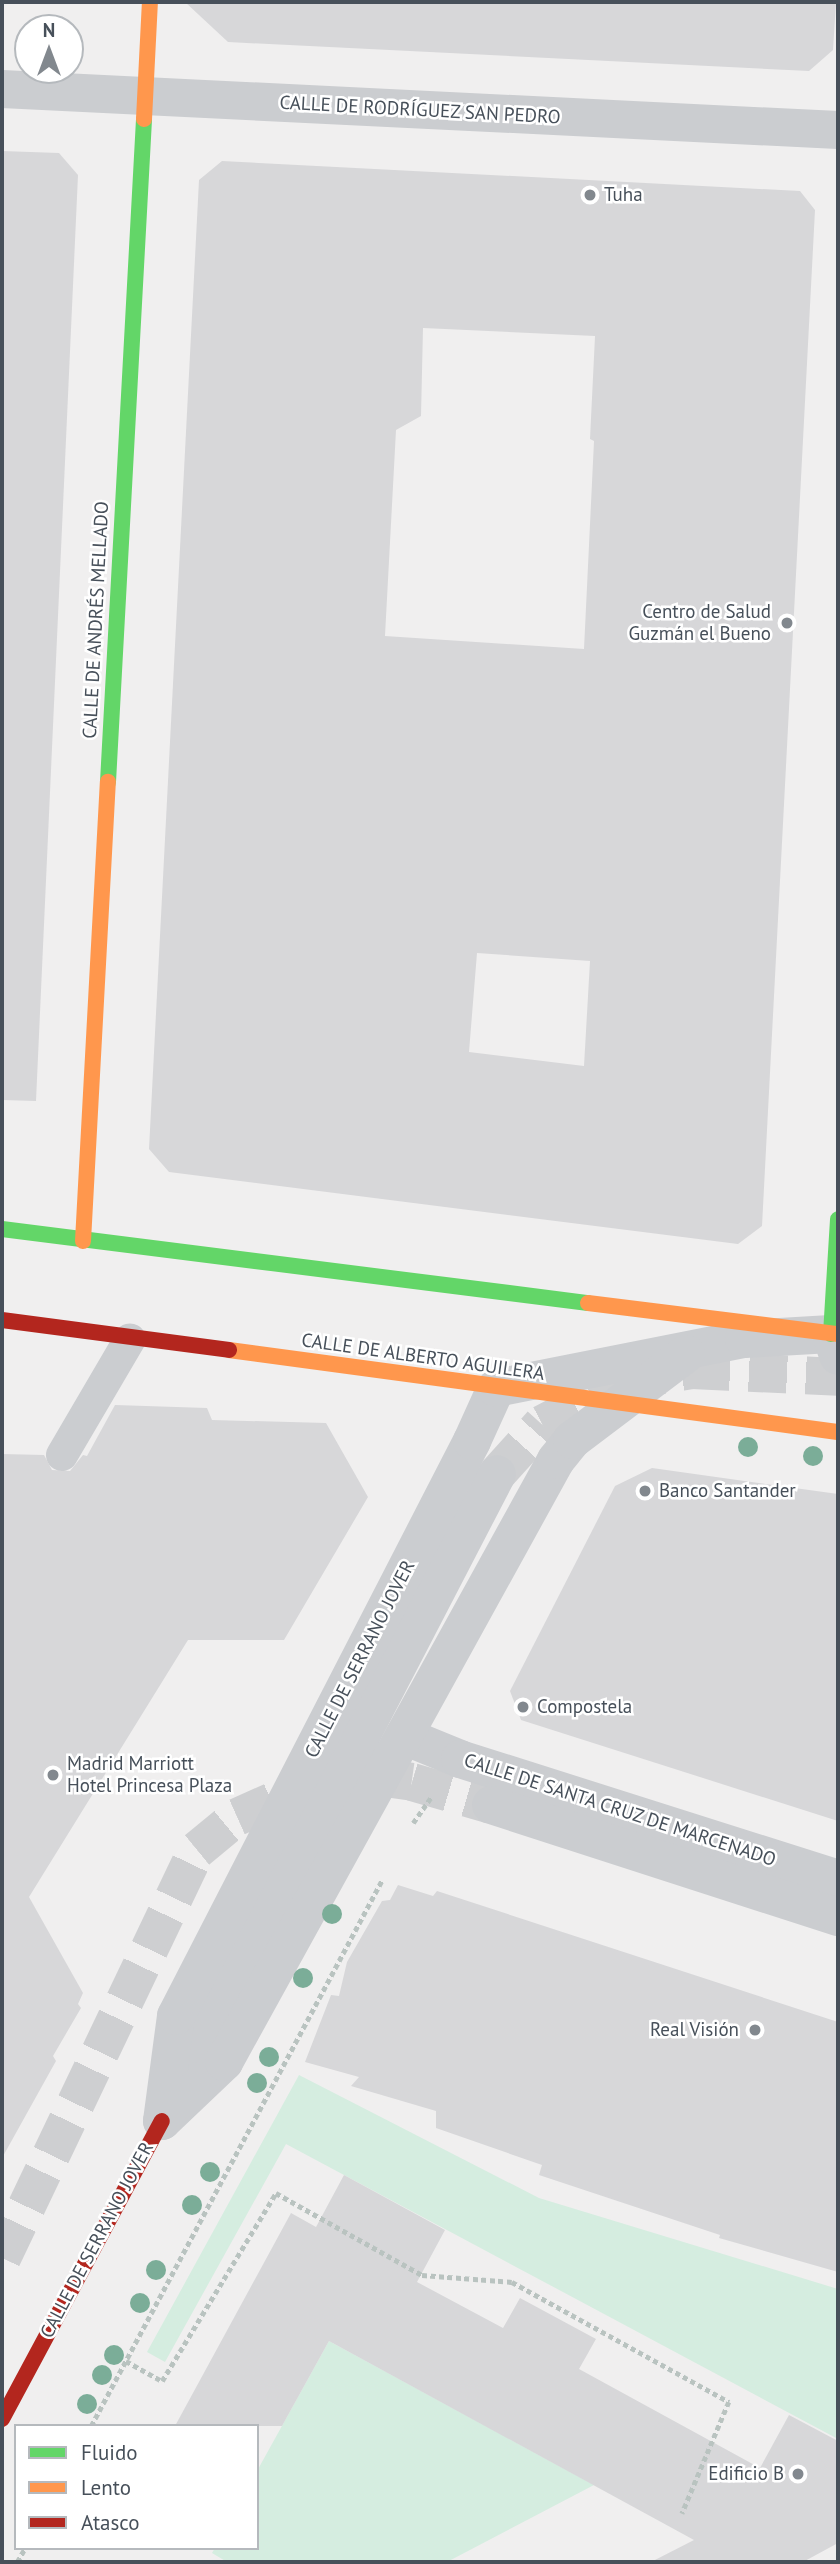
<!DOCTYPE html>
<meta charset="utf-8">
<style>
body{margin:0}
#map{position:relative;width:840px;height:2564px;overflow:hidden;background:#f0efef;font-family:"PT Sans",sans-serif}
div>[style]{position:absolute}
.green>*{inset:0;background:#d5ede0}
.building>*{inset:0;background:#d7d7d9}
.street-tunnel>*{height:38px;margin-top:-19px;transform-origin:0;background:repeating-linear-gradient(90deg,#cecfd1 0 38px,transparent 0 57px)}
.path>*{height:4.5px;margin-top:-2.25px;transform-origin:0;background:repeating-linear-gradient(90deg,#b9c3c0 0 5px,transparent 0 8.5px)}
.lane>*{height:32px;margin:-16px;padding:0 16px;transform-origin:16px;border-radius:16px;background:#cbcdd0}
.street>*{height:38px;margin:-19px;padding:0 19px;transform-origin:19px;border-radius:19px;background:#cbcdd0}
.fast>*{height:16px;margin:-8px;padding:0 8px;transform-origin:8px;border-radius:8px;background:#63d668}
.slow>*{height:16px;margin:-8px;padding:0 8px;transform-origin:8px;border-radius:8px;background:#ff974d}
.jam>*{height:16px;margin:-8px;padding:0 8px;transform-origin:8px;border-radius:8px;background:#b3261e}
.trees>*{width:20px;height:20px;margin:-10px;border-radius:50%;background:#7bad98}
.dots>*{width:19px;height:19px;translate:-50% -50%;box-sizing:border-box;border:4px solid #fff;border-radius:50%}
span{translate:-50% -50%;white-space:nowrap;text-align:center;line-height:1.15;-webkit-text-stroke:5px #fff;paint-order:stroke}
.street-label{font-size:19px;color:#47505a}
.poi-label{font-size:19px;color:#47505a}
.left{translate:0 -50%;text-align:left}
.right{translate:-100% -50%;text-align:right}
.frame{position:absolute;inset:0;border:4px solid #47505a;pointer-events:none}
.legend{position:absolute;left:14px;top:2424px;width:245px;height:126px;box-sizing:border-box;background:#fff;border:2px solid #b5b9bd;margin:0;padding:9px 12px;list-style:none;font-size:21px;color:#47505a}
.legend li{display:flex;align-items:center;gap:14px;height:35px}
.legend b{width:35px;border:2px solid #b5b9bd}
.north{position:absolute;left:14px;top:14px;width:70px;height:70px;box-sizing:border-box;background:#fff;border:2px solid #b5b9bd;border-radius:50%;rotate:0deg;font-size:19px;font-weight:700;line-height:28px;text-align:center;color:#47505a}
.north::after{content:'';display:block;margin:auto;width:24px;height:32px;background:#82888e;clip-path:polygon(50% 0,100% 100%,50% 72%,0 100%)}
</style>
<div id="map">
<div class="green">
<i style="clip-path:polygon(299px 2075px,539px 2198px,838px 2289px,838px 2439px,286px 2144px,165px 2362px,147px 2352px)"></i>
<i style="clip-path:polygon(329px 2341px,594px 2485px,447px 2562px,227px 2562px,212px 2553px,215px 2548px,257px 2548px,257px 2471px)"></i>
</div>
<div class="building">
<i style="clip-path:polygon(185px 2px,836px 2px,833px 50px,809px 71px,228px 42px)"></i>
<i style="clip-path:polygon(2px 151px,59px 153px,78px 175px,36px 1101px,2px 1100px)"></i>
<i style="clip-path:polygon(evenodd,222px 161px,800px 191px,815px 210px,762px 1226px,738px 1244px,169px 1172px,149px 1149px,199px 180px,222px 161px,423px 328px,595px 336px,590px 439px,594px 441px,584px 649px,385px 636px,396px 430px,421px 416px,423px 328px,222px 161px,477px 953px,590px 961px,584px 1066px,469px 1052px,477px 953px)"></i>
<i style="clip-path:polygon(115px 1405px,207px 1408px,212px 1420px,326px 1423px,368px 1497px,284px 1640px,188px 1640px,29px 1897px,83px 1993px,78px 2004px,81px 2008px,53px 2056px,56px 2061px,2px 2158px,2px 1454px,44px 1455px,52px 1470px,70px 1471px,83px 1455px,87px 1456px)"></i>
<i style="clip-path:polygon(652px 1468px,838px 1494px,838px 1821px,521px 1720px,510px 1691px,615px 1486px)"></i>
<i style="clip-path:polygon(398px 1885px,433px 1896px,437px 1891px,838px 2022px,838px 2272px,719px 2238px,720px 2235px,539px 2175px,542px 2165px,436px 2128px,436px 2111px,351px 2086px,359px 2077px,305px 2062px,331px 1995px,339px 1996px,347px 1962px,382px 1901px,390px 1900px)"></i>
<i style="clip-path:polygon(344px 2175px,445px 2230px,417px 2282px,503px 2328px,520px 2298px,596px 2339px,579px 2369px,760px 2468px,789px 2415px,838px 2441px,838px 2543px,803px 2562px,651px 2562px,694px 2540px,329px 2341px,282px 2426px,175px 2426px,291px 2213px,316px 2227px)"></i>
</div>
<div class="street-tunnel">
<i style="left:497px;top:1474px;width:67px;rotate:-48deg"></i>
<i style="left:542px;top:1424px;width:93px;rotate:-27.4deg"></i>
<i style="left:625px;top:1381px;width:68px;rotate:-9.3deg"></i>
<i style="left:692px;top:1370px;width:146px;rotate:2.7deg"></i>
<i style="left:2px;top:2258px;width:452px;rotate:-64.5deg"></i>
<i style="left:197px;top:1850px;width:52px;rotate:-39.5deg"></i>
<i style="left:237px;top:1817px;width:77px;rotate:-23.9deg"></i>
<i style="left:307px;top:1786px;width:78px;rotate:-5.9deg"></i>
<i style="left:385px;top:1778px;width:27px;rotate:8deg"></i>
<i style="left:412px;top:1782px;width:82px;rotate:16.2deg"></i>
</div>
<div class="path">
<i style="left:413px;top:1823px;width:33px;rotate:-55deg"></i>
<i style="left:126px;top:2361px;width:41px;rotate:29.1deg"></i>
<i style="left:162px;top:2381px;width:220px;rotate:-58.8deg"></i>
<i style="left:276px;top:2193px;width:167px;rotate:29.3deg"></i>
<i style="left:422px;top:2275px;width:90px;rotate:4.4deg"></i>
<i style="left:512px;top:2282px;width:248px;rotate:28.9deg"></i>
<i style="left:729px;top:2402px;width:121px;rotate:112.8deg"></i>
<i style="left:91px;top:2426px;width:619px;rotate:-61.94deg"></i>
<i style="left:17px;top:2562px;width:16px;rotate:-60deg"></i>
</div>
<div class="lane">
<i style="left:62px;top:1455px;width:134px;rotate:-59.6deg"></i>
</div>
<div class="street">
<i style="left:2px;top:89px;width:837px;rotate:2.81deg"></i>
<i style="left:404px;top:1736px;width:61px;rotate:22.3deg"></i>
<i style="left:460px;top:1759px;width:397px;rotate:17.6deg"></i>
<i style="left:491px;top:1805px;width:365px;rotate:17.9deg"></i>
<i style="left:176px;top:2093px;width:697px;rotate:-62.59deg"></i>
<i style="left:162px;top:2121px;width:106px;rotate:-82.4deg"></i>
<i style="left:176px;top:2016px;width:647px;rotate:-62.76deg"></i>
<i style="left:472px;top:1441px;width:58px;rotate:-65.6deg"></i>
<i style="left:496px;top:1388px;width:253px;rotate:-11.2deg"></i>
<i style="left:744px;top:1339px;width:87px;rotate:-3.3deg"></i>
<i style="left:831px;top:1334px;width:23px;rotate:72deg"></i>
<i style="left:162px;top:2121px;width:86px;rotate:-43.6deg"></i>
<i style="left:224px;top:2062px;width:687px;rotate:-61.12deg"></i>
<i style="left:556px;top:1460px;width:26px;rotate:-51deg"></i>
<i style="left:572px;top:1440px;width:143px;rotate:-37deg"></i>
</div>
<div class="fast">
<i style="left:108px;top:782px;width:664px;rotate:-86.89deg"></i>
<i style="left:2px;top:1229px;width:591px;rotate:7.2deg"></i>
<i style="left:831px;top:1334px;width:115px;rotate:-86.5deg"></i>
</div>
<div class="slow">
<i style="left:144px;top:119px;width:117px;rotate:-87.1deg"></i>
<i style="left:83px;top:1241px;width:460px;rotate:-86.9deg"></i>
<i style="left:588px;top:1303px;width:252px;rotate:7.1deg"></i>
<i style="left:229px;top:1350px;width:614px;rotate:7.67deg"></i>
</div>
<div class="jam">
<i style="left:2px;top:1320px;width:229px;rotate:7.5deg"></i>
<i style="left:2px;top:2419px;width:338px;rotate:-61.8deg"></i>
</div>
<div class="trees">
<i style="left:748px;top:1447px"></i>
<i style="left:813px;top:1456px"></i>
<i style="left:332px;top:1914px"></i>
<i style="left:303px;top:1978px"></i>
<i style="left:269px;top:2057px"></i>
<i style="left:257px;top:2083px"></i>
<i style="left:210px;top:2172px"></i>
<i style="left:192px;top:2205px"></i>
<i style="left:156px;top:2270px"></i>
<i style="left:140px;top:2303px"></i>
<i style="left:114px;top:2355px"></i>
<i style="left:102px;top:2375px"></i>
<i style="left:87px;top:2404px"></i>
</div>
<div class="dots">
<i style="left:590px;top:195px;background:#82888e"></i>
<i style="left:787px;top:623px;background:#82888e"></i>
<i style="left:645px;top:1491px;background:#82888e"></i>
<i style="left:523px;top:1707px;background:#82888e"></i>
<i style="left:53px;top:1775px;background:#82888e"></i>
<i style="left:755px;top:2030px;background:#82888e"></i>
<i style="left:798px;top:2474px;background:#82888e"></i>
</div>
<div class="street-label">
<span style="left:420px;top:110px;rotate:3deg">CALLE DE RODRÍGUEZ SAN PEDRO</span>
<span style="left:96px;top:620px;rotate:-87deg">CALLE DE ANDRÉS MELLADO</span>
<span style="left:423px;top:1357px;rotate:8deg">CALLE DE ALBERTO AGUILERA</span>
<span style="left:360px;top:1659px;rotate:-63deg">CALLE DE SERRANO JOVER</span>
<span style="left:620px;top:1810px;rotate:18deg">CALLE DE SANTA CRUZ DE MARCENADO</span>
<span style="left:97px;top:2240px;rotate:-62deg">CALLE DE SERRANO JOVER</span>
</div>
<div class="poi-label">
<span class="left" style="left:604px;top:195px">Tuha</span>
<span class="right" style="left:771px;top:623px">Centro de Salud<br>Guzmán el Bueno</span>
<span class="left" style="left:659px;top:1491px">Banco Santander</span>
<span class="left" style="left:537px;top:1707px">Compostela</span>
<span class="left" style="left:67px;top:1775px">Madrid Marriott<br>Hotel Princesa Plaza</span>
<span class="right" style="left:739px;top:2030px">Real Visión</span>
<span class="right" style="left:784px;top:2474px">Edificio B</span>
</div>
<div class="frame"></div>
<ul class="legend">
<li><b style="height:9px;background:#63d668"></b>Fluido</li>
<li><b style="height:9px;background:#ff974d"></b>Lento</li>
<li><b style="height:9px;background:#b3261e"></b>Atasco</li>
</ul>
<div class="north">N</div>
</div>
